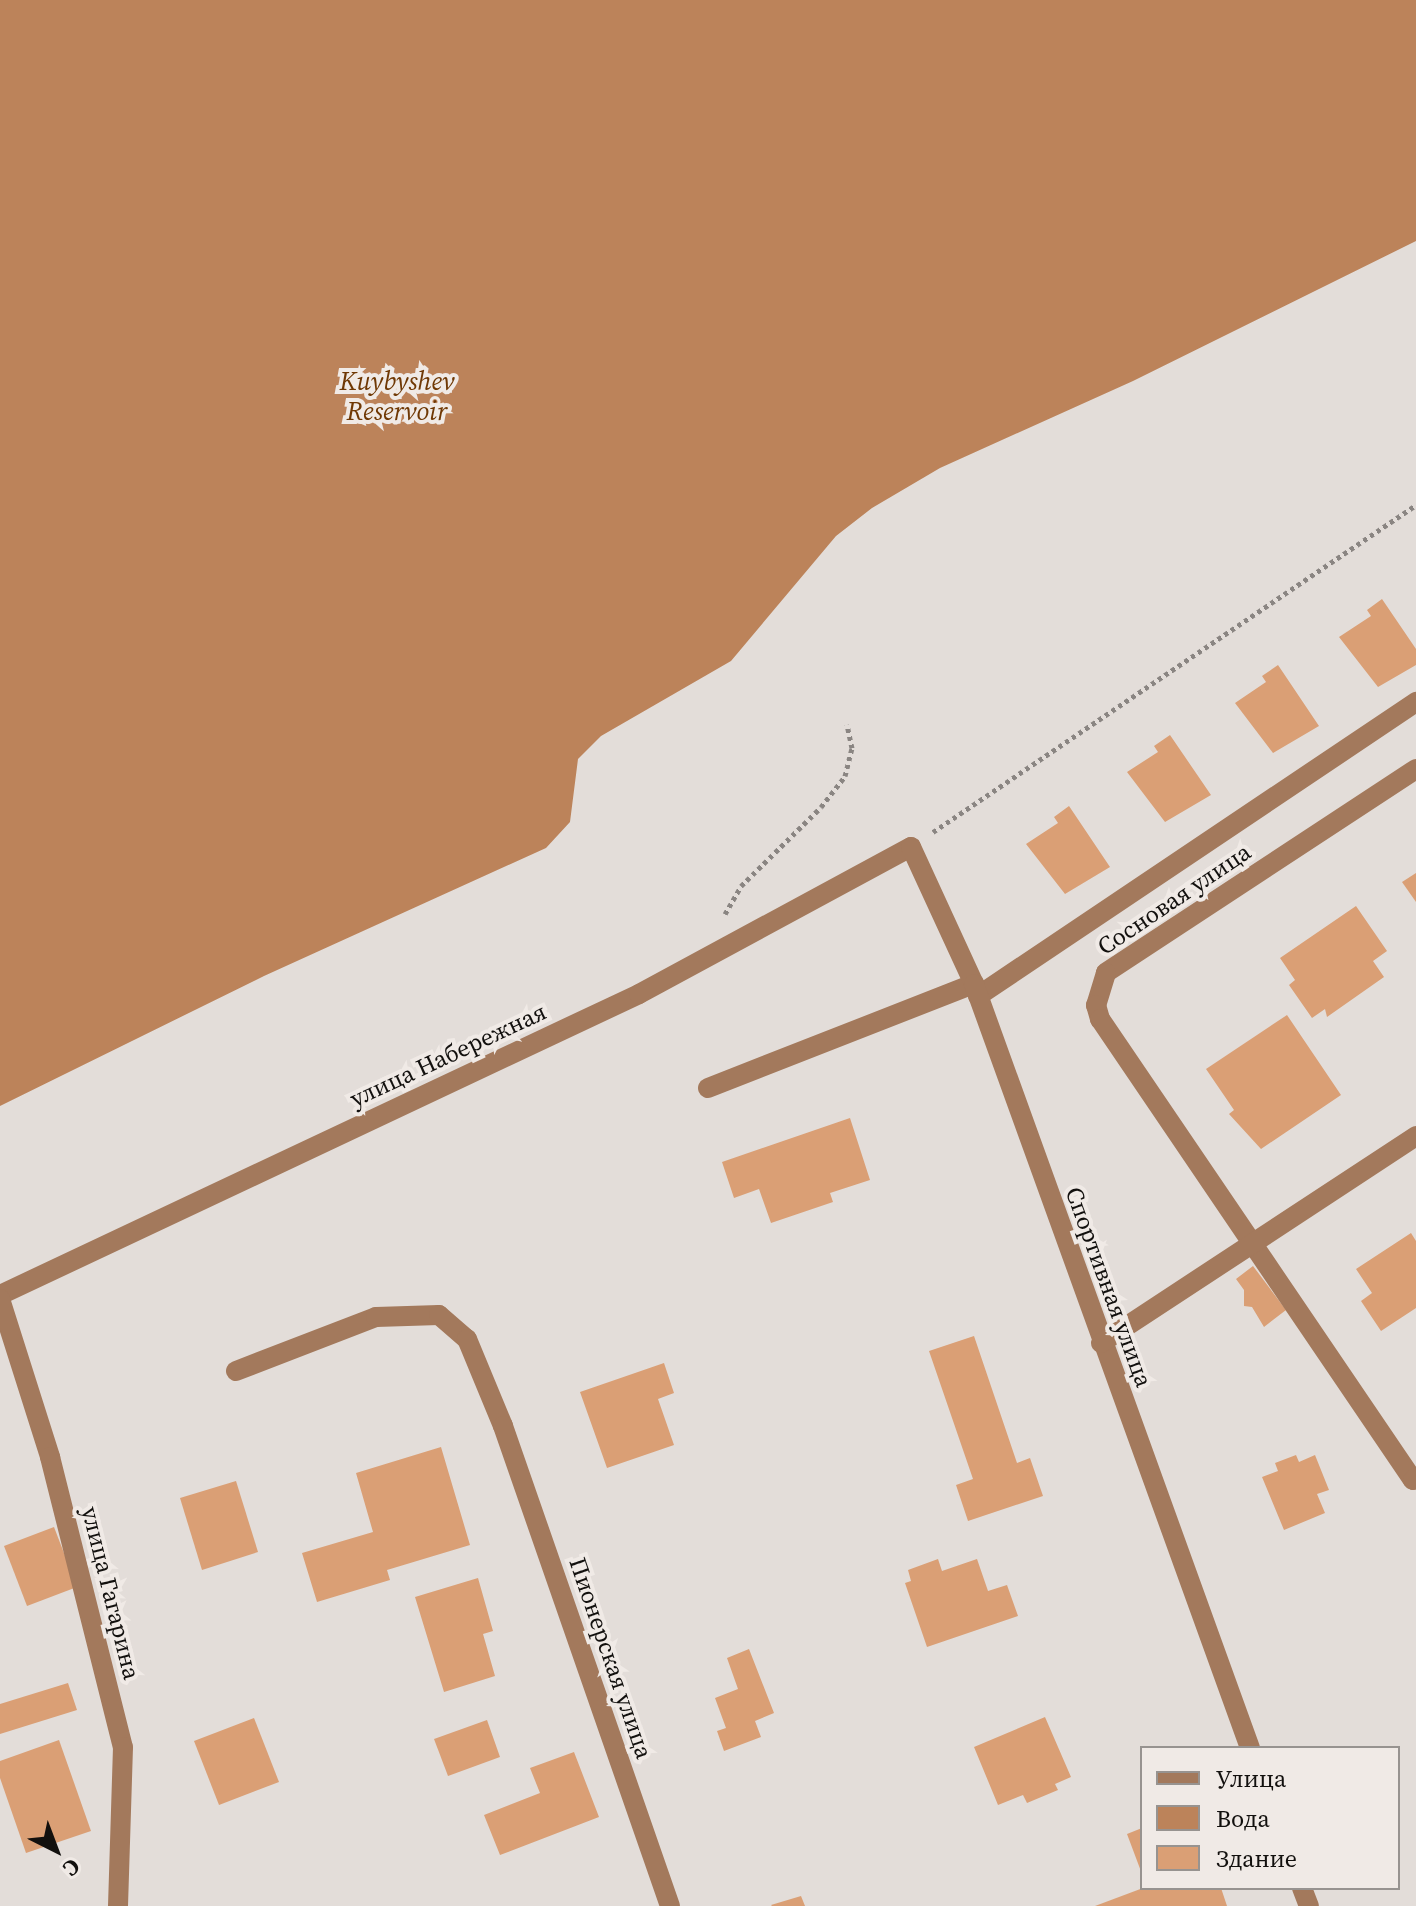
<!DOCTYPE html>
<meta charset="utf-8">
<style>
body{margin:0}
#map{position:relative;width:1416px;height:1906px;overflow:hidden;background:#e3ddd9;font-family:"Source Serif 4",serif}
div>[style]{position:absolute}
.water>*{inset:0;background:#bc835a}
.building>*{inset:0;background:#da9f75}
.path>*{height:5px;margin-top:-2.5px;transform-origin:0;background:repeating-linear-gradient(90deg,#8a8582 0 4px,transparent 0 8px)}
.minor>*{height:20px;margin:-10px;padding:0 10px;transform-origin:10px;border-radius:10px;background:#a3795c}
span{translate:-50% -50%;white-space:nowrap;text-align:center;line-height:1.15;-webkit-text-stroke:8px #f0eae6;paint-order:stroke}
.street-label{font-size:24px;color:#12100e}
.water-label{font-size:26px;color:#6f3804;font-style:italic}
.legend{position:absolute;left:1140px;top:1746px;width:260px;height:144px;box-sizing:border-box;background:#f0eae6;border:2px solid #979390;margin:0;padding:10px 14px;list-style:none;font-size:24px;color:#12100e}
.legend li{display:flex;align-items:center;gap:16px;height:40px}
.legend b{width:40px;border:2px solid #979390}
.north{position:absolute;left:16px;top:1810px;width:80px;height:80px;-webkit-text-stroke:6px #f0eae6;paint-order:stroke;rotate:138deg;font-size:22px;font-weight:700;line-height:32px;text-align:center;color:#12100e}
.north::after{content:'';display:block;margin:auto;width:28px;height:36px;background:#12100e;clip-path:polygon(50% 0,100% 100%,50% 72%,0 100%)}
</style>
<div id="map">
<div class="water">
<i style="clip-path:polygon(0 0,1416px 0,1416px 241px,1133px 381px,940px 468px,872px 508px,836px 536px,731px 661px,601px 736px,578px 759px,570px 822px,546px 848px,264px 976px,0 1106px)"></i>
</div>
<div class="building">
<i style="clip-path:polygon(1382px 599px,1416px 649px,1416px 665px,1378px 687px,1339px 637px,1371px 616px,1367px 610px)"></i>
<i style="clip-path:polygon(1278px 665px,1319px 726px,1273px 753px,1235px 703px,1266px 682px,1262px 676px)"></i>
<i style="clip-path:polygon(1170px 735px,1211px 795px,1165px 822px,1127px 772px,1158px 752px,1154px 746px)"></i>
<i style="clip-path:polygon(1069px 806px,1110px 867px,1065px 894px,1026px 844px,1058px 823px,1054px 817px)"></i>
<i style="clip-path:polygon(1416px 873px,1416px 902px,1402px 882px)"></i>
<i style="clip-path:polygon(1356px 906px,1387px 951px,1373px 961px,1384px 977px,1327px 1017px,1325px 1009px,1312px 1018px,1289px 985px,1295px 980px,1280px 958px)"></i>
<i style="clip-path:polygon(1287px 1015px,1341px 1095px,1261px 1149px,1229px 1114px,1234px 1110px,1206px 1069px)"></i>
<i style="clip-path:polygon(850px 1118px,870px 1180px,830px 1193px,833px 1202px,771px 1223px,759px 1189px,734px 1198px,722px 1162px)"></i>
<i style="clip-path:polygon(1411px 1233px,1416px 1241px,1416px 1308px,1381px 1331px,1361px 1301px,1372px 1293px,1356px 1269px)"></i>
<i style="clip-path:polygon(1253px 1266px,1286px 1310px,1264px 1327px,1252px 1307px,1244px 1306px,1244px 1290px,1236px 1279px)"></i>
<i style="clip-path:polygon(974px 1336px,1017px 1463px,1030px 1458px,1043px 1496px,968px 1521px,956px 1485px,973px 1479px,929px 1351px)"></i>
<i style="clip-path:polygon(664px 1363px,674px 1393px,658px 1399px,674px 1445px,607px 1468px,580px 1392px)"></i>
<i style="clip-path:polygon(441px 1447px,470px 1545px,387px 1570px,390px 1580px,317px 1602px,302px 1553px,373px 1532px,356px 1473px)"></i>
<i style="clip-path:polygon(1296px 1455px,1299px 1462px,1315px 1455px,1329px 1490px,1317px 1494px,1325px 1513px,1284px 1530px,1262px 1477px,1278px 1471px,1275px 1463px)"></i>
<i style="clip-path:polygon(236px 1481px,258px 1552px,202px 1570px,180px 1498px)"></i>
<i style="clip-path:polygon(54px 1527px,77px 1587px,27px 1606px,4px 1546px)"></i>
<i style="clip-path:polygon(938px 1559px,942px 1571px,977px 1559px,988px 1591px,1007px 1585px,1018px 1616px,927px 1647px,905px 1583px,911px 1581px,908px 1570px)"></i>
<i style="clip-path:polygon(478px 1578px,493px 1631px,483px 1634px,495px 1676px,444px 1692px,415px 1597px)"></i>
<i style="clip-path:polygon(749px 1649px,774px 1713px,755px 1721px,761px 1737px,724px 1751px,717px 1731px,726px 1728px,715px 1698px,738px 1689px,727px 1658px)"></i>
<i style="clip-path:polygon(68px 1683px,77px 1710px,0 1734px,0 1704px)"></i>
<i style="clip-path:polygon(1045px 1717px,1071px 1777px,1055px 1784px,1058px 1790px,1027px 1803px,1023px 1795px,998px 1805px,974px 1747px)"></i>
<i style="clip-path:polygon(254px 1718px,279px 1782px,219px 1805px,194px 1741px)"></i>
<i style="clip-path:polygon(487px 1720px,500px 1757px,448px 1776px,434px 1739px)"></i>
<i style="clip-path:polygon(59px 1740px,91px 1831px,26px 1853px,0 1778px,0 1761px)"></i>
<i style="clip-path:polygon(574px 1752px,599px 1817px,500px 1855px,484px 1815px,540px 1793px,530px 1768px)"></i>
<i style="clip-path:polygon(1142px 1828px,1142px 1874px,1127px 1834px)"></i>
<i style="clip-path:polygon(1143px 1888px,1221px 1888px,1227px 1906px,1095px 1906px)"></i>
<i style="clip-path:polygon(801px 1896px,805px 1906px,772px 1906px,771px 1905px)"></i>
</div>
<div class="path">
<i style="left:933px;top:832px;width:583px;rotate:-34.1deg"></i>
<i style="left:725px;top:914px;width:32px;rotate:-60deg"></i>
<i style="left:741px;top:886px;width:112px;rotate:-44.6deg"></i>
<i style="left:821px;top:807px;width:39px;rotate:-52deg"></i>
<i style="left:845px;top:776px;width:29px;rotate:-76deg"></i>
<i style="left:852px;top:748px;width:24px;rotate:-102deg"></i>
</div>
<div class="minor">
<i style="left:1416px;top:769px;width:371px;rotate:146.7deg"></i>
<i style="left:1106px;top:973px;width:34px;rotate:107deg"></i>
<i style="left:1096px;top:1005px;width:15px;rotate:74deg"></i>
<i style="left:1100px;top:1019px;width:557px;rotate:55.83deg"></i>
<i style="left:1413px;top:1480px;width:4px;rotate:-34deg"></i>
<i style="left:978px;top:996px;width:528px;rotate:-33.87deg"></i>
<i style="left:708px;top:1088px;width:286px;rotate:-21.4deg"></i>
<i style="left:0;top:1295px;width:706px;rotate:-25.22deg"></i>
<i style="left:639px;top:994px;width:309px;rotate:-28.4deg"></i>
<i style="left:911px;top:847px;width:151px;rotate:65.3deg"></i>
<i style="left:974px;top:984px;width:812px;rotate:70.14deg"></i>
<i style="left:0;top:1299px;width:166px;rotate:72.4deg"></i>
<i style="left:50px;top:1457px;width:299px;rotate:75.9deg"></i>
<i style="left:123px;top:1747px;width:159px;rotate:91.8deg"></i>
<i style="left:1101px;top:1343px;width:377px;rotate:-33.3deg"></i>
<i style="left:236px;top:1371px;width:150px;rotate:-21.1deg"></i>
<i style="left:376px;top:1317px;width:63px;rotate:-1.8deg"></i>
<i style="left:439px;top:1315px;width:37px;rotate:41deg"></i>
<i style="left:467px;top:1339px;width:94px;rotate:67.5deg"></i>
<i style="left:503px;top:1426px;width:508px;rotate:70.82deg"></i>
<i style="left:1302px;top:1888px;width:19px;rotate:69deg"></i>
</div>
<div class="street-label">
<span style="left:1174px;top:899px;rotate:-34deg">Сосновая улица</span>
<span style="left:448px;top:1055px;rotate:-25deg">улица Набережная</span>
<span style="left:1109px;top:1287px;rotate:70deg">Спортивная улица</span>
<span style="left:111px;top:1593px;rotate:76deg">улица Гагарина</span>
<span style="left:611px;top:1658px;rotate:71deg">Пионерская улица</span>
</div>
<div class="water-label">
<span style="left:397px;top:397px">Kuybyshev<br>Reservoir</span>
</div>
<ul class="legend">
<li><b style="height:10px;background:#a3795c"></b>Улица</li>
<li><b style="height:22px;background:#bc835a"></b>Вода</li>
<li><b style="height:22px;background:#da9f75"></b>Здание</li>
</ul>
<div class="north">С</div>
</div>
